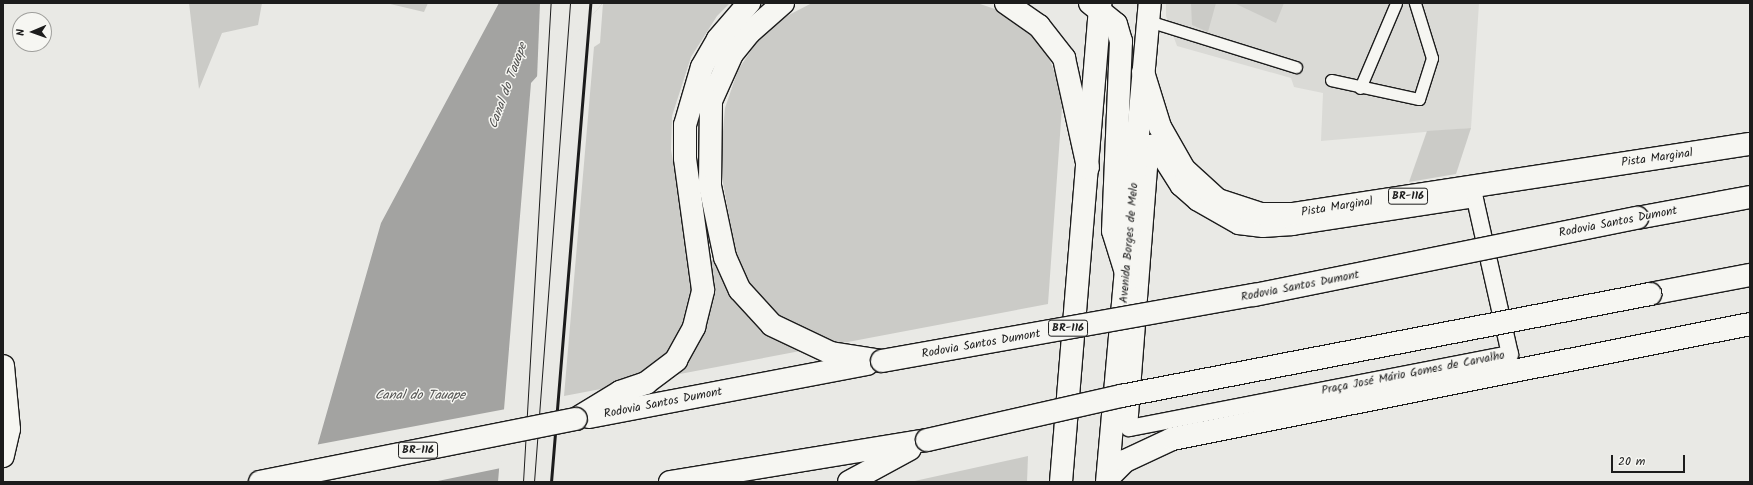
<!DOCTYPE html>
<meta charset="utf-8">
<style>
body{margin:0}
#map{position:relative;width:1753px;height:485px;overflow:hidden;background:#e9e9e5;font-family:Kalam,sans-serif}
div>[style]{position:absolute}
.built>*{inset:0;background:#dadad6}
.green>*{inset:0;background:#cbcbc7}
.water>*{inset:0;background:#a3a3a1}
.pier>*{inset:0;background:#e9e9e5}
.roads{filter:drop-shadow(1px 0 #1c1c1c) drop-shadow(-1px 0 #1c1c1c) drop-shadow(0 1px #1c1c1c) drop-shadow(0 -1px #1c1c1c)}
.service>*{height:11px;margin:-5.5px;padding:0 5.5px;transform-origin:5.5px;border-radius:5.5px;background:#f6f6f2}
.pedestrian>*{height:16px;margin:-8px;padding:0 8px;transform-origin:8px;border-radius:8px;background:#f6f6f2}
.minor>*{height:22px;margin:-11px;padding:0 11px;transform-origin:11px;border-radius:11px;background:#f6f6f2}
.primary>*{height:22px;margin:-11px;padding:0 11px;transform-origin:11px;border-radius:11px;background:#f6f6f2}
.trunk>*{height:22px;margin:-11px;padding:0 11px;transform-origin:11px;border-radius:11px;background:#f6f6f2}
.tram>*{height:1px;margin:-0.5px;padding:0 0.5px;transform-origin:0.5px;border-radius:0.5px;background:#1c1c1c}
.rail>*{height:3px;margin:-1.5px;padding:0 1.5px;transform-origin:1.5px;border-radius:1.5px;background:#1c1c1c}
.bridges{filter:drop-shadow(1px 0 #1c1c1c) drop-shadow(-1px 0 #1c1c1c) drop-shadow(0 1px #1c1c1c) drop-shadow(0 -1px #1c1c1c)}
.trunk-bridge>*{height:22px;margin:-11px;padding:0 11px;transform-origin:11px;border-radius:11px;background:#f6f6f2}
span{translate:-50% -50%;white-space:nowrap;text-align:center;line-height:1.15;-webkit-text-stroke:3px #f6f6f2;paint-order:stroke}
.shield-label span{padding:1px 3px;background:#f6f6f2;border:1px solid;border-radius:3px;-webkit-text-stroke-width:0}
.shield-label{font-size:11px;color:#1c1c1c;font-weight:700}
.street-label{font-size:12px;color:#1c1c1c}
.water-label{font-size:13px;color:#525251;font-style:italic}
.frame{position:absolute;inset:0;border:4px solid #1c1c1c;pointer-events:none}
.north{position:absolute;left:12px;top:12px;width:40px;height:40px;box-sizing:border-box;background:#f6f6f2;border:1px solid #9f9f9c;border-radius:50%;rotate:268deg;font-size:11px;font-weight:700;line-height:16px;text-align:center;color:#1c1c1c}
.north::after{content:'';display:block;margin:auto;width:14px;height:18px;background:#1c1c1c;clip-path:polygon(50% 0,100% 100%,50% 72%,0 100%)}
.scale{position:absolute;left:1611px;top:455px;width:74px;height:18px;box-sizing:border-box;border:2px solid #1c1c1c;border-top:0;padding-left:5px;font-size:12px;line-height:14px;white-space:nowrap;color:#1c1c1c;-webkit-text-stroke:3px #f6f6f2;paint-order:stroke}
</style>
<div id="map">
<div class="built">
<i style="clip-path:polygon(1166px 3px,1479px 3px,1471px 128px,1321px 141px,1323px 93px,1294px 87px,1291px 78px,1177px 46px,1166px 16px)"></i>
</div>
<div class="green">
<i style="clip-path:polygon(189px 3px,262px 3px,258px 25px,222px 33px,199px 89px)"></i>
<i style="clip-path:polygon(386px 3px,428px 3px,424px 12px)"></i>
<i style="clip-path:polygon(603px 3px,730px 3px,717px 16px,691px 57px,672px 116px,671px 150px,691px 263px,736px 255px,720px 166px,725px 108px,738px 70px,758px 40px,783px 18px,812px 3px,977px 3px,1001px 11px,1043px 43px,1057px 78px,1062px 107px,1048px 304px,564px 396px,594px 47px,600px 43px)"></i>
<i style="clip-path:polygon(1191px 3px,1216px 3px,1208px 32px,1192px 25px)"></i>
<i style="clip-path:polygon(1234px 3px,1284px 3px,1276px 23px)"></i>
<i style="clip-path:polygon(1471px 128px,1456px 174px,1409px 182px,1427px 131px)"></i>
<i style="clip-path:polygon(1028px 456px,1027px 482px,910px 482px)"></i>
</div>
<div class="water">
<i style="clip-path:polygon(499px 3px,603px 3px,531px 83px,498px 482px,307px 482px,381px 223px)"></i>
</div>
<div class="pier">
<i style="clip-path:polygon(540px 3px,603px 3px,537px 79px)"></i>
<i style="clip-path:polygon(506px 409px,501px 468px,433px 482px,305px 482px,315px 445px)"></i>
</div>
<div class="roads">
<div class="service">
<i style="left:1148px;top:21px;width:155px;rotate:17.3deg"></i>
<i style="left:1331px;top:80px;width:90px;rotate:12.2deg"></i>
<i style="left:1419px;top:99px;width:43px;rotate:-72.4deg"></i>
<i style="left:1432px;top:58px;width:58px;rotate:-107.2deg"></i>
<i style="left:1360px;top:88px;width:92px;rotate:-67deg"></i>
</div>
<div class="pedestrian">
<i style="left:1151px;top:143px;width:52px;rotate:57.5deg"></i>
<i style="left:1179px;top:187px;width:23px;rotate:41deg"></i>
<i style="left:1196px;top:202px;width:48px;rotate:29.7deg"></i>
<i style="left:1238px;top:226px;width:25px;rotate:7deg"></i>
<i style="left:1263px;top:229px;width:30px;rotate:-4deg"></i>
<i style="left:1293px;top:227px;width:184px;rotate:-8.7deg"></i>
<i style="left:1475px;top:199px;width:159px;rotate:77.3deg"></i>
<i style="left:1510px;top:354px;width:388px;rotate:169deg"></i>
<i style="left:1129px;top:428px;width:286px;rotate:-85.6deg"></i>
</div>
<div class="minor">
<i style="left:3px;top:366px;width:63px;rotate:84.6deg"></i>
<i style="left:9px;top:429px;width:28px;rotate:103deg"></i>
</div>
<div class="primary">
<i style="left:1143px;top:72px;width:58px;rotate:72.8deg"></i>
<i style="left:1160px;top:127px;width:48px;rotate:60.3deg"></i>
<i style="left:1184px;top:169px;width:46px;rotate:42.4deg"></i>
<i style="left:1218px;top:200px;width:45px;rotate:18deg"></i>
<i style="left:1261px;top:214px;width:31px"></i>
<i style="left:1292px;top:214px;width:463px;rotate:-8.7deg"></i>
<i style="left:1061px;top:482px;width:481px;rotate:-85.3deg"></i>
<i style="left:1107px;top:482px;width:481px;rotate:-84.9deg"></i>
</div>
<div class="trunk">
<i style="left:783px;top:3px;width:45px;rotate:138.6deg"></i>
<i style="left:749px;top:33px;width:27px;rotate:129deg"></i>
<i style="left:732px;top:54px;width:51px;rotate:114.1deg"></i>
<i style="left:711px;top:101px;width:85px;rotate:90.7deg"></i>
<i style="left:710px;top:186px;width:73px;rotate:78.1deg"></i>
<i style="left:725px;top:257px;width:36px;rotate:66deg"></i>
<i style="left:740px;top:290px;width:47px;rotate:47.6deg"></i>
<i style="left:772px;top:325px;width:65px;rotate:25.4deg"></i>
<i style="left:831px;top:353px;width:52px;rotate:8.9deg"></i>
<i style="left:1006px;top:3px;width:40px;rotate:34.9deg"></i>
<i style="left:1039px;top:26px;width:41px;rotate:52deg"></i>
<i style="left:1064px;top:58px;width:112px;rotate:77.6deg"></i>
<i style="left:1090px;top:3px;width:33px;rotate:39deg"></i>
<i style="left:1116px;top:24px;width:18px;rotate:74deg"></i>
<i style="left:1121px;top:41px;width:190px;rotate:92.4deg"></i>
<i style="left:1113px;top:231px;width:47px;rotate:72.7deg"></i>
<i style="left:1637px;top:218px;width:115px;rotate:-10.5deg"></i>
<i style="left:1650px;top:294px;width:102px;rotate:-10.8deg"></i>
<i style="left:589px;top:417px;width:283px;rotate:-10.8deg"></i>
<i style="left:576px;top:419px;width:52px;rotate:-31.5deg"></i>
<i style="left:620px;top:392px;width:28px;rotate:-19deg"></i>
<i style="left:646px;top:383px;width:38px;rotate:-37deg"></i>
<i style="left:676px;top:360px;width:38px;rotate:-61deg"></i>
<i style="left:694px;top:327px;width:38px;rotate:-76deg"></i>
<i style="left:703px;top:290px;width:133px;rotate:-97.8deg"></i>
<i style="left:685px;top:158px;width:33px;rotate:-90deg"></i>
<i style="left:685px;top:125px;width:60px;rotate:-73.7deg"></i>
<i style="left:702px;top:67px;width:32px;rotate:-60deg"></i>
<i style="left:718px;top:39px;width:48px;rotate:-49.3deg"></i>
<i style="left:1108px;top:478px;width:24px;rotate:-45deg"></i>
<i style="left:1125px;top:461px;width:52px;rotate:-25.1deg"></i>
<i style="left:1172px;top:439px;width:589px;rotate:-11.25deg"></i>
<i style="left:670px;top:482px;width:260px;rotate:-9.3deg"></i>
<i style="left:849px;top:482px;width:69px;rotate:-28.4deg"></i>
</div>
</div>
<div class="tram">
<i style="left:523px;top:482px;width:480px;rotate:-86.7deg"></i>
<i style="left:534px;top:482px;width:480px;rotate:-85.7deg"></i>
</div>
<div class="rail">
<i style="left:551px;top:482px;width:481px;rotate:-85.3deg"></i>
</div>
<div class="bridges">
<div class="trunk-bridge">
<i style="left:882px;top:361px;width:378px;rotate:-10.1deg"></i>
<i style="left:1254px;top:295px;width:391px;rotate:-11.4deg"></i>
<i style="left:927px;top:440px;width:199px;rotate:-12.8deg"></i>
<i style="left:1121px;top:396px;width:539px;rotate:-10.91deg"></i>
<i style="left:260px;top:482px;width:322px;rotate:-11.3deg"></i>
</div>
</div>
<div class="shield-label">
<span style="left:1408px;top:196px">BR-116</span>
<span style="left:1068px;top:328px">BR-116</span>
<span style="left:418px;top:450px">BR-116</span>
</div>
<div class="street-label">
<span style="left:1657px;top:158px;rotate:-8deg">Pista Marginal</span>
<span style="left:1337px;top:207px;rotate:-9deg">Pista Marginal</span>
<span style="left:1618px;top:222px;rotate:-11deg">Rodovia Santos Dumont</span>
<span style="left:1129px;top:243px;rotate:-85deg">Avenida Borges de Melo</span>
<span style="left:1300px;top:286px;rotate:-11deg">Rodovia Santos Dumont</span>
<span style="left:981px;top:344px;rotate:-10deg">Rodovia Santos Dumont</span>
<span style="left:1413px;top:373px;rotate:-11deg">Praça José Mário Gomes de Carvalho</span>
<span style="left:663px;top:403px;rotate:-11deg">Rodovia Santos Dumont</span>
</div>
<div class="water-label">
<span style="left:509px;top:86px;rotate:-70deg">Canal do Tauape</span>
<span style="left:420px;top:396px">Canal do Tauape</span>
</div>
<div class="frame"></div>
<div class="north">N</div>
<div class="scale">20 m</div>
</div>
